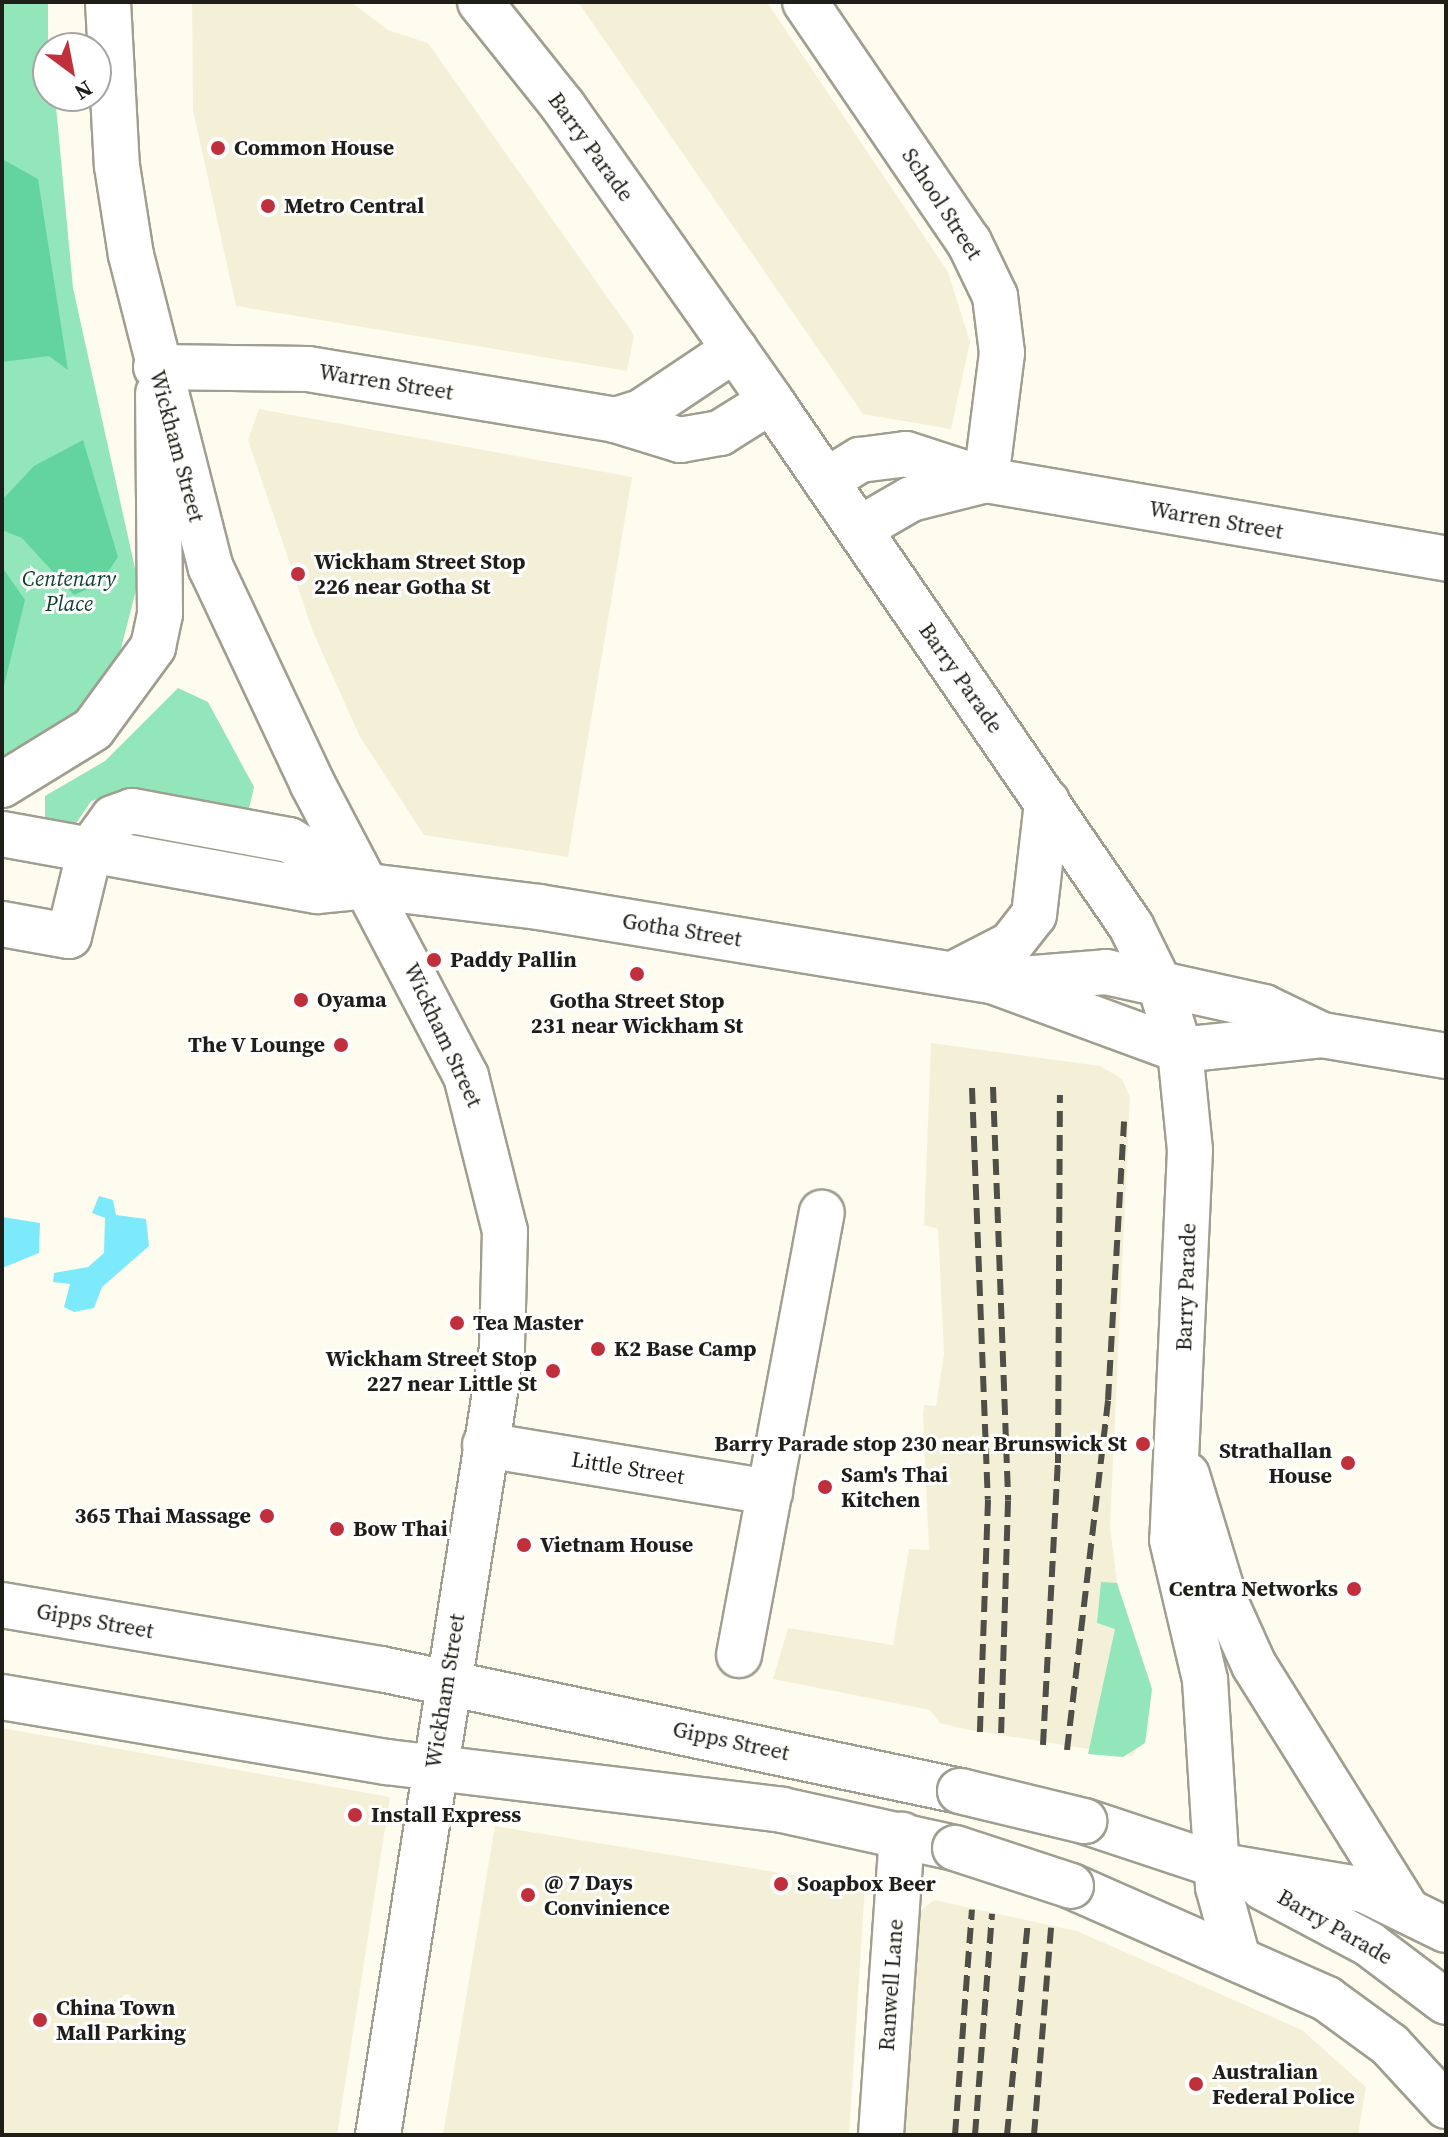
<!DOCTYPE html>
<style>
body{margin:0}
#map{position:relative;width:1448px;height:2137px;overflow:hidden;background:#fefcef;font-family:"Source Serif 4",serif}
div>[style]{position:absolute}
.built>*{inset:0;background:#f4f0d8}
.green>*{inset:0;background:#93e6ba}
.forest>*{inset:0;background:#64d49e}
.water>*{inset:0;background:#7ceafb}
.roads{filter:drop-shadow(2px 0 #a09e8f) drop-shadow(-2px 0 #a09e8f) drop-shadow(0 2px #a09e8f) drop-shadow(0 -2px #a09e8f)}
.minor>*{height:44px;margin:-22px;padding:0 22px;transform-origin:22px;border-radius:22px;background:#fff}
.major>*{height:44px;margin:-22px;padding:0 22px;transform-origin:22px;border-radius:22px;background:#fff}
.highway>*{height:44px;margin:-22px;padding:0 22px;transform-origin:22px;border-radius:22px;background:#fff}
.rail>*{height:6px;margin-top:-3px;transform-origin:0;background:repeating-linear-gradient(90deg,#504f47 0 16px,transparent 0 24px)}
.bridges{filter:drop-shadow(2px 0 #a09e8f) drop-shadow(-2px 0 #a09e8f) drop-shadow(0 2px #a09e8f) drop-shadow(0 -2px #a09e8f)}
.highway-bridge>*{height:44px;margin:-22px;padding:0 22px;transform-origin:22px;border-radius:22px;background:#fff}
.dots>*{width:22px;height:22px;translate:-50% -50%;box-sizing:border-box;border:4px solid #fff;border-radius:50%}
span{translate:-50% -50%;white-space:nowrap;text-align:center;line-height:1.15;-webkit-text-stroke:6px #fff;paint-order:stroke}
.street-label{font-size:22px;color:#1f1e18}
.poi-label{font-size:22px;color:#1f1e18;font-weight:700}
.left{translate:0 -50%;text-align:left}
.right{translate:-100% -50%;text-align:right}
.park-label{font-size:22px;color:#0d3e29;font-style:italic}
.frame{position:absolute;inset:0;border:4px solid #1f1e18;pointer-events:none}
.north{position:absolute;left:32px;top:32px;width:80px;height:80px;box-sizing:border-box;background:#fff;border:2px solid #a5a5a3;border-radius:50%;rotate:148deg;font-size:22px;font-weight:700;line-height:32px;text-align:center;color:#1f1e18}
.north::after{content:'';display:block;margin:auto;width:28px;height:36px;background:#c0303c;clip-path:polygon(50% 0,100% 100%,50% 72%,0 100%)}
</style>
<div id="map">
<div class="built">
<i style="clip-path:polygon(192px 2px,351px 2px,388px 30px,428px 43px,634px 335px,627px 371px,236px 306px,193px 110px)"></i>
<i style="clip-path:polygon(578px 2px,767px 2px,948px 272px,970px 342px,951px 429px,863px 414px)"></i>
<i style="clip-path:polygon(259px 409px,632px 477px,568px 857px,424px 835px,360px 737px,313px 632px,248px 440px)"></i>
<i style="clip-path:polygon(931px 1043px,1100px 1066px,1122px 1079px,1130px 1097px,1110px 1526px,1117px 1583px,1152px 1689px,1148px 1735px,1132px 1756px,964px 1729px,940px 1723px,930px 1710px,773px 1679px,788px 1628px,893px 1645px,909px 1549px,929px 1550px,923px 1414px,924px 1405px,936px 1406px,944px 1354px,938px 1229px,924px 1225px)"></i>
<i style="clip-path:polygon(2px 1728px,390px 1797px,337px 2135px,2px 2135px)"></i>
<i style="clip-path:polygon(495px 1826px,865px 1887px,849px 2135px,443px 2135px)"></i>
<i style="clip-path:polygon(934px 1900px,1077px 1931px,1302px 2030px,1366px 2087px,1358px 2135px,901px 2135px,918px 1913px)"></i>
</div>
<div class="green">
<i style="clip-path:polygon(2px 2px,48px 2px,48px 96px,55px 96px,73px 288px,138px 582px,116px 668px,76px 721px,2px 765px)"></i>
<i style="clip-path:polygon(178px 688px,208px 702px,254px 787px,249px 808px,241px 814px,125px 791px,91px 801px,73px 828px,45px 818px,45px 796px,105px 761px)"></i>
<i style="clip-path:polygon(1101px 1582px,1117px 1583px,1152px 1689px,1145px 1743px,1123px 1757px,1088px 1754px,1115px 1629px,1097px 1623px)"></i>
</div>
<div class="forest">
<i style="clip-path:polygon(2px 159px,38px 179px,68px 370px,49px 356px,2px 362px)"></i>
<i style="clip-path:polygon(83px 440px,118px 557px,100px 584px,74px 595px,22px 538px,2px 530px,2px 500px,34px 466px)"></i>
<i style="clip-path:polygon(2px 567px,25px 600px,2px 694px)"></i>
</div>
<div class="water">
<i style="clip-path:polygon(99px 1196px,113px 1200px,116px 1215px,146px 1219px,149px 1246px,102px 1287px,94px 1308px,74px 1312px,64px 1307px,70px 1284px,53px 1282px,54px 1273px,88px 1267px,104px 1253px,105px 1218px,92px 1213px)"></i>
<i style="clip-path:polygon(2px 1217px,40px 1223px,39px 1253px,2px 1268px)"></i>
</div>
<div class="roads">
<div class="minor">
<i style="left:480px;top:2px;width:133px;rotate:51.4deg"></i>
<i style="left:563px;top:106px;width:361px;rotate:54.8deg"></i>
<i style="left:771px;top:401px;width:637px;rotate:55.56deg"></i>
<i style="left:1131px;top:926px;width:66px;rotate:63.8deg"></i>
<i style="left:1160px;top:985px;width:68px;rotate:72.9deg"></i>
<i style="left:1180px;top:1050px;width:100px;rotate:84.3deg"></i>
<i style="left:1190px;top:1150px;width:390px;rotate:92.6deg"></i>
<i style="left:1172px;top:1540px;width:144px;rotate:76.7deg"></i>
<i style="left:1205px;top:1680px;width:207px;rotate:86.4deg"></i>
<i style="left:1218px;top:1887px;width:71px;rotate:74.4deg"></i>
<i style="left:805px;top:2px;width:291px;rotate:55.7deg"></i>
<i style="left:969px;top:242px;width:60px;rotate:64.3deg"></i>
<i style="left:995px;top:296px;width:57px;rotate:83deg"></i>
<i style="left:1002px;top:353px;width:128px;rotate:97.2deg"></i>
<i style="left:156px;top:367px;width:152px;rotate:0.8deg"></i>
<i style="left:308px;top:369px;width:311px;rotate:9.4deg"></i>
<i style="left:615px;top:420px;width:68px;rotate:17.1deg"></i>
<i style="left:680px;top:440px;width:41px;rotate:-9.9deg"></i>
<i style="left:720px;top:433px;width:60px;rotate:-32.1deg"></i>
<i style="left:615px;top:420px;width:27px;rotate:-17deg"></i>
<i style="left:641px;top:412px;width:113px;rotate:-33.8deg"></i>
<i style="left:826px;top:481px;width:40px;rotate:-32deg"></i>
<i style="left:860px;top:460px;width:46px;rotate:-7.4deg"></i>
<i style="left:906px;top:454px;width:84px;rotate:18deg"></i>
<i style="left:986px;top:480px;width:467px;rotate:9.7deg"></i>
<i style="left:859px;top:529px;width:60px;rotate:-30deg"></i>
<i style="left:911px;top:499px;width:77px;rotate:-14.2deg"></i>
<i style="left:2px;top:785px;width:107px;rotate:-31.6deg"></i>
<i style="left:93px;top:729px;width:102px;rotate:-53.8deg"></i>
<i style="left:153px;top:647px;width:34px;rotate:-78deg"></i>
<i style="left:160px;top:614px;width:221px;rotate:-90.5deg"></i>
<i style="left:2px;top:834px;width:320px;rotate:10.3deg"></i>
<i style="left:317px;top:891px;width:51px;rotate:-5.6deg"></i>
<i style="left:368px;top:886px;width:172px;rotate:7deg"></i>
<i style="left:539px;top:907px;width:462px;rotate:9.3deg"></i>
<i style="left:995px;top:982px;width:197px;rotate:20.2deg"></i>
<i style="left:1180px;top:1050px;width:143px;rotate:-6deg"></i>
<i style="left:2px;top:924px;width:68px;rotate:10.2deg"></i>
<i style="left:69px;top:936px;width:89px;rotate:-76.3deg"></i>
<i style="left:90px;top:850px;width:39px;rotate:-54deg"></i>
<i style="left:113px;top:818px;width:20px;rotate:-20deg"></i>
<i style="left:132px;top:811px;width:160px;rotate:10.5deg"></i>
<i style="left:289px;top:840px;width:91px;rotate:30.2deg"></i>
<i style="left:953px;top:974px;width:65px;rotate:-27.3deg"></i>
<i style="left:1011px;top:944px;width:37px;rotate:-52deg"></i>
<i style="left:1034px;top:915px;width:114px;rotate:-83.4deg"></i>
<i style="left:997px;top:981px;width:109px;rotate:-4.7deg"></i>
<i style="left:1106px;top:972px;width:162px;rotate:12.5deg"></i>
<i style="left:1264px;top:1007px;width:64px;rotate:25.8deg"></i>
<i style="left:1322px;top:1035px;width:126px;rotate:9.6deg"></i>
<i style="left:485px;top:1445px;width:289px;rotate:9.4deg"></i>
<i style="left:1187px;top:1475px;width:134px;rotate:73.1deg"></i>
<i style="left:1226px;top:1603px;width:68px;rotate:65.7deg"></i>
<i style="left:1254px;top:1665px;width:290px;rotate:58deg"></i>
<i style="left:739px;top:1655px;width:450px;rotate:-79.4deg"></i>
<i style="left:881px;top:2135px;width:301px;rotate:-86deg"></i>
</div>
<div class="major">
<i style="left:108px;top:2px;width:164px;rotate:86.9deg"></i>
<i style="left:117px;top:166px;width:90px;rotate:81.1deg"></i>
<i style="left:131px;top:255px;width:323px;rotate:75.7deg"></i>
<i style="left:211px;top:568px;width:238px;rotate:64.8deg"></i>
<i style="left:312px;top:783px;width:331px;rotate:62.3deg"></i>
<i style="left:466px;top:1076px;width:160px;rotate:75.9deg"></i>
<i style="left:505px;top:1231px;width:117px;rotate:91.5deg"></i>
<i style="left:502px;top:1348px;width:797px;rotate:98.95deg"></i>
</div>
<div class="highway">
<i style="left:2px;top:1605px;width:384px;rotate:9.6deg"></i>
<i style="left:381px;top:1669px;width:592px;rotate:11.9deg"></i>
<i style="left:2px;top:1697px;width:390px;rotate:9.6deg"></i>
<i style="left:387px;top:1762px;width:398px;rotate:6.9deg"></i>
<i style="left:782px;top:1810px;width:177px;rotate:12.4deg"></i>
<i style="left:1084px;top:1821px;width:139px;rotate:18.4deg"></i>
<i style="left:1216px;top:1865px;width:150px;rotate:9.6deg"></i>
<i style="left:1364px;top:1890px;width:91px;rotate:26deg"></i>
<i style="left:1071px;top:1886px;width:280px;rotate:23.8deg"></i>
<i style="left:1327px;top:1999px;width:78px;rotate:36.1deg"></i>
<i style="left:1390px;top:2045px;width:83px;rotate:47.4deg"></i>
<i style="left:1262px;top:1887px;width:121px;rotate:28deg"></i>
<i style="left:1369px;top:1944px;width:96px;rotate:37deg"></i>
</div>
</div>
<div class="rail">
<i style="left:993px;top:1087px;width:414px;rotate:87.9deg"></i>
<i style="left:1008px;top:1501px;width:236px;rotate:91.7deg"></i>
<i style="left:972px;top:1088px;width:412px;rotate:87.8deg"></i>
<i style="left:988px;top:1500px;width:233px;rotate:92deg"></i>
<i style="left:1043px;top:1745px;width:282px;rotate:-87deg"></i>
<i style="left:1058px;top:1463px;width:368px;rotate:-89.7deg"></i>
<i style="left:1067px;top:1750px;width:352px;rotate:-83.3deg"></i>
<i style="left:1108px;top:1400px;width:279px;rotate:-86.7deg"></i>
<i style="left:955px;top:2135px;width:226px;rotate:-85.7deg"></i>
<i style="left:975px;top:2135px;width:222px;rotate:-85.6deg"></i>
<i style="left:1007px;top:2135px;width:214px;rotate:-84.4deg"></i>
<i style="left:1034px;top:2135px;width:209px;rotate:-85.3deg"></i>
</div>
<div class="bridges">
<div class="highway-bridge">
<i style="left:960px;top:1791px;width:128px;rotate:13.6deg"></i>
<i style="left:955px;top:1848px;width:122px;rotate:18.1deg"></i>
</div>
</div>
<div class="dots">
<i style="left:218px;top:148px;background:#c0303c"></i>
<i style="left:268px;top:206px;background:#c0303c"></i>
<i style="left:298px;top:574px;background:#c0303c"></i>
<i style="left:434px;top:960px;background:#c0303c"></i>
<i style="left:637px;top:974px;background:#c0303c"></i>
<i style="left:301px;top:1000px;background:#c0303c"></i>
<i style="left:341px;top:1045px;background:#c0303c"></i>
<i style="left:457px;top:1323px;background:#c0303c"></i>
<i style="left:598px;top:1349px;background:#c0303c"></i>
<i style="left:553px;top:1371px;background:#c0303c"></i>
<i style="left:1143px;top:1444px;background:#c0303c"></i>
<i style="left:1348px;top:1463px;background:#c0303c"></i>
<i style="left:825px;top:1487px;background:#c0303c"></i>
<i style="left:267px;top:1516px;background:#c0303c"></i>
<i style="left:337px;top:1529px;background:#c0303c"></i>
<i style="left:524px;top:1545px;background:#c0303c"></i>
<i style="left:1354px;top:1589px;background:#c0303c"></i>
<i style="left:355px;top:1815px;background:#c0303c"></i>
<i style="left:781px;top:1884px;background:#c0303c"></i>
<i style="left:528px;top:1895px;background:#c0303c"></i>
<i style="left:40px;top:2020px;background:#c0303c"></i>
<i style="left:1196px;top:2084px;background:#c0303c"></i>
</div>
<div class="street-label">
<span style="left:591px;top:147px;rotate:54deg">Barry Parade</span>
<span style="left:942px;top:204px;rotate:57deg">School Street</span>
<span style="left:386px;top:382px;rotate:9deg">Warren Street</span>
<span style="left:177px;top:446px;rotate:75deg">Wickham Street</span>
<span style="left:1216px;top:520px;rotate:10deg">Warren Street</span>
<span style="left:961px;top:678px;rotate:55deg">Barry Parade</span>
<span style="left:682px;top:930px;rotate:9deg">Gotha Street</span>
<span style="left:443px;top:1035px;rotate:65deg">Wickham Street</span>
<span style="left:1186px;top:1287px;rotate:-88deg">Barry Parade</span>
<span style="left:628px;top:1468px;rotate:9deg">Little Street</span>
<span style="left:95px;top:1621px;rotate:10deg">Gipps Street</span>
<span style="left:445px;top:1691px;rotate:-81deg">Wickham Street</span>
<span style="left:731px;top:1741px;rotate:12deg">Gipps Street</span>
<span style="left:1335px;top:1927px;rotate:30deg">Barry Parade</span>
<span style="left:891px;top:1985px;rotate:-86deg">Ranwell Lane</span>
</div>
<div class="poi-label">
<span class="left" style="left:234px;top:148px">Common House</span>
<span class="left" style="left:284px;top:206px">Metro Central</span>
<span class="left" style="left:314px;top:574px">Wickham Street Stop<br>226 near Gotha St</span>
<span class="left" style="left:450px;top:960px">Paddy Pallin</span>
<span class="left" style="left:317px;top:1000px">Oyama</span>
<span style="left:637px;top:1013px">Gotha Street Stop<br>231 near Wickham St</span>
<span class="right" style="left:325px;top:1045px">The V Lounge</span>
<span class="left" style="left:473px;top:1323px">Tea Master</span>
<span class="left" style="left:614px;top:1349px">K2 Base Camp</span>
<span class="right" style="left:537px;top:1371px">Wickham Street Stop<br>227 near Little St</span>
<span class="right" style="left:1127px;top:1444px">Barry Parade stop 230 near Brunswick St</span>
<span class="right" style="left:1332px;top:1463px">Strathallan<br>House</span>
<span class="left" style="left:841px;top:1487px">Sam's Thai<br>Kitchen</span>
<span class="right" style="left:251px;top:1516px">365 Thai Massage</span>
<span class="left" style="left:353px;top:1529px">Bow Thai</span>
<span class="left" style="left:540px;top:1545px">Vietnam House</span>
<span class="right" style="left:1338px;top:1589px">Centra Networks</span>
<span class="left" style="left:371px;top:1815px">Install Express</span>
<span class="left" style="left:544px;top:1895px">@ 7 Days<br>Convinience</span>
<span class="left" style="left:797px;top:1884px">Soapbox Beer</span>
<span class="left" style="left:56px;top:2020px">China Town<br>Mall Parking</span>
<span class="left" style="left:1212px;top:2084px">Australian<br>Federal Police</span>
</div>
<div class="park-label">
<span style="left:69px;top:591px">Centenary<br>Place</span>
</div>
<div class="frame"></div>
<div class="north">N</div>
</div>
